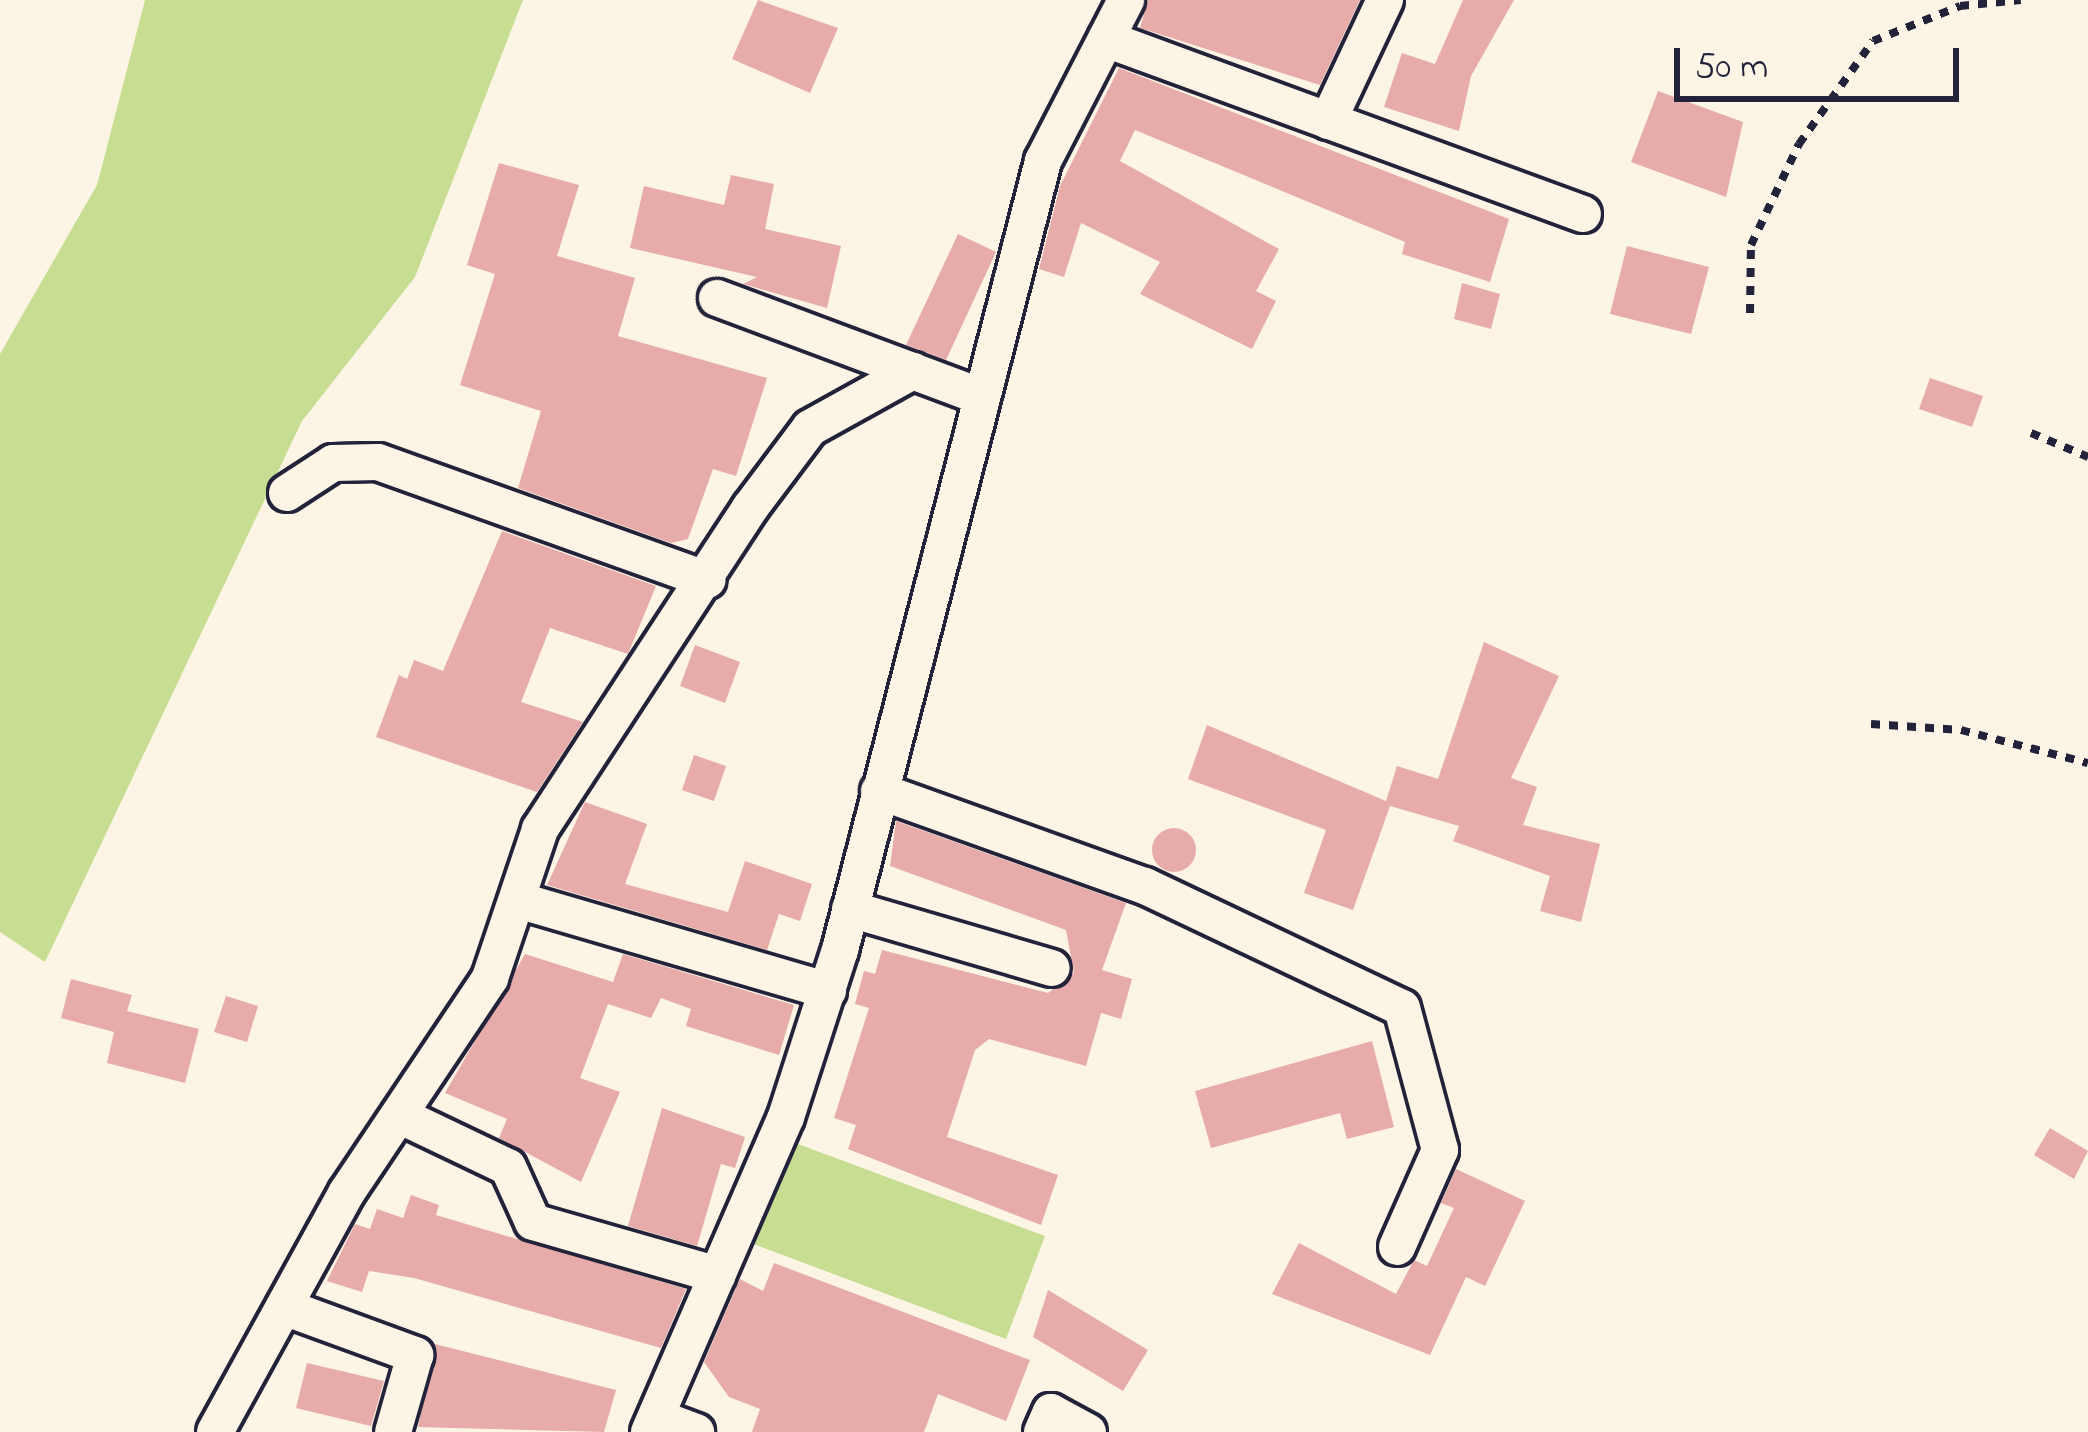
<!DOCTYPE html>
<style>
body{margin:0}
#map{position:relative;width:2088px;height:1432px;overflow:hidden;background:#fcf5e5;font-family:"Indie Flower",sans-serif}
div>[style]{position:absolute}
.green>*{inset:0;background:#c7dd92}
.building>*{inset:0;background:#e7aba9}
.round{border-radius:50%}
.path>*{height:8px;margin-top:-4px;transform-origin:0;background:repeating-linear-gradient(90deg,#22223b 0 9px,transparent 0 18px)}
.roads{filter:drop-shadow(3px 0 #22223b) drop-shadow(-3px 0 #22223b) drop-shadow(0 3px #22223b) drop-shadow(0 -3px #22223b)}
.street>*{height:36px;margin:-18px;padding:0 18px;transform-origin:18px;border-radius:18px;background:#fcf5e5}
span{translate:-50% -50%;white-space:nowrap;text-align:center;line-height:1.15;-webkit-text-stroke:9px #fcf5e5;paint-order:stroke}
.scale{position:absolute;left:1674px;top:48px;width:285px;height:54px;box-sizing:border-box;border:6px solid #22223b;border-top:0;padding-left:15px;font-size:36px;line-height:42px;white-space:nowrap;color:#22223b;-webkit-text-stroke:9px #fcf5e5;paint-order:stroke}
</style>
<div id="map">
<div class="green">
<i style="clip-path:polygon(145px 0,523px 0,415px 277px,302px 421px,45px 962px,0 932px,0 354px,97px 185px)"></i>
<i style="clip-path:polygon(790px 1141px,1045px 1236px,1006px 1339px,751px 1243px)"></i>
</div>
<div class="building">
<i style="clip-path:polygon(758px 0,838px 28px,810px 93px,732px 59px)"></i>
<i style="clip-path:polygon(1148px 0,1360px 0,1320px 85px,1140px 28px)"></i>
<i style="clip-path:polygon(1463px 0,1514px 0,1471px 76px,1459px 131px,1384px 107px,1402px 53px,1435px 64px)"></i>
<i style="clip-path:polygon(1119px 68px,1509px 219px,1490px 282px,1402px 254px,1405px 242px,1135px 130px,1120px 161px,1279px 249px,1256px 291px,1276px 301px,1252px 349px,1140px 294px,1160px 262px,1081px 223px,1064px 277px,1039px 269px,1060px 186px)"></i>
<i style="clip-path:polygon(1658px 91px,1743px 122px,1726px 197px,1631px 162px)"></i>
<i style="clip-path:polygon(499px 163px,579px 185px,557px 256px,635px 278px,618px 336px,767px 378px,736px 476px,713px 469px,688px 539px,671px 543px,518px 488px,541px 411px,460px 385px,495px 274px,467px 265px)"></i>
<i style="clip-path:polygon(731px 175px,774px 184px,765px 229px,841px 246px,827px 308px,743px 284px,757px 277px,630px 248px,644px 186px,724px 205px)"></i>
<i style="clip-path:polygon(958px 234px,996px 252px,946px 360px,906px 345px)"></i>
<i style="clip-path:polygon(1627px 246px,1709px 267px,1691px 334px,1610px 314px)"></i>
<i style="clip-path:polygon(1462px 283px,1500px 294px,1491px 329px,1454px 319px)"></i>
<i style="clip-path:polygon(1930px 378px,1983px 396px,1972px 427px,1919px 409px)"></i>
<i style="clip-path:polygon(502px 531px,656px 586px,628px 654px,550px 628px,521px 702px,583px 722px,537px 792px,376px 737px,399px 675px,407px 679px,414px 660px,443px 671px)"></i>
<i style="clip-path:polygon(1484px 642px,1559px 676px,1511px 778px,1537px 787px,1523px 825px,1600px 844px,1581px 922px,1540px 911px,1550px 876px,1453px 841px,1459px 826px,1390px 806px,1353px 910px,1304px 893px,1326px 830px,1188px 779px,1207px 725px,1386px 801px,1397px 766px,1438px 779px)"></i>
<i style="clip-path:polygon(695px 645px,740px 662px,725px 703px,680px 686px)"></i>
<i style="clip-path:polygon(694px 755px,726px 766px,714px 801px,682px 790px)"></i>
<i style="clip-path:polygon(585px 802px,647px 824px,625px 884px,728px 912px,745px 861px,812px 884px,800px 921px,779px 914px,767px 950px,547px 885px)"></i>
<i style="clip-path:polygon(896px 821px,1126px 903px,1102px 970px,1132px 979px,1121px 1019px,1101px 1013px,1086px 1066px,989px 1039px,975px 1050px,947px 1137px,1058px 1175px,1041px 1225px,848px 1149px,856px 1125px,834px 1118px,869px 1008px,855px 1004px,864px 971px,875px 974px,882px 950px,1048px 993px,1074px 973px,1066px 930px,890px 866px)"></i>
<i class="round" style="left:1152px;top:828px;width:44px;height:44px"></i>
<i style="clip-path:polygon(525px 954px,613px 982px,623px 954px,794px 1005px,779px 1055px,686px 1026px,691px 1009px,661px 998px,651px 1018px,608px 1004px,580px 1078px,620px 1092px,581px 1182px,499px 1138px,507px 1119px,445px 1093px)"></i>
<i style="clip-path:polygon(71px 979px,132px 995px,127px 1011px,199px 1029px,185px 1083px,107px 1063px,114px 1032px,61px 1018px)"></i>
<i style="clip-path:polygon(226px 996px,258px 1006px,247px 1042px,214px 1032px)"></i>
<i style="clip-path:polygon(1372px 1041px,1394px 1127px,1347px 1139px,1340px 1113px,1211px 1148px,1195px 1091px)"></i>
<i style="clip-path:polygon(662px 1108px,745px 1137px,735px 1168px,721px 1164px,697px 1246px,628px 1226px)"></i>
<i style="clip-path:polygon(2050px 1128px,2088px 1151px,2074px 1179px,2034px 1155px)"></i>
<i style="clip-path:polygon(1456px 1169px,1525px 1201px,1485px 1286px,1466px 1277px,1430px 1355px,1272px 1294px,1299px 1243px,1396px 1294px,1414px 1260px,1427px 1266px,1454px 1208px,1441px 1203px)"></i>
<i style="clip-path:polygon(411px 1195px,439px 1205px,436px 1215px,686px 1289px,661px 1348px,414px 1278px,369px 1271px,362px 1292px,327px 1281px,355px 1224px,370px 1229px,377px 1209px,403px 1218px)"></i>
<i style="clip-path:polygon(774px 1263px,1030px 1360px,1006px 1421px,938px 1394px,924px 1432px,752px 1432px,760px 1409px,729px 1397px,704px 1362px,740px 1279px,763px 1291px)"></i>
<i style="clip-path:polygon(1048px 1290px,1148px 1350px,1123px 1391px,1033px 1337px)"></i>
<i style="clip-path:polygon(435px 1344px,616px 1390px,604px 1432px,418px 1427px)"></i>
<i style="clip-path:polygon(307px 1363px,384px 1381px,371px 1426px,296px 1408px)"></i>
</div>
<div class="path">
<i style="left:1750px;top:313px;width:68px;rotate:-89.2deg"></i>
<i style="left:1751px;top:245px;width:112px;rotate:-64.6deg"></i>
<i style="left:1799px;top:144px;width:127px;rotate:-54.3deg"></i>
<i style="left:1873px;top:41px;width:94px;rotate:-21.9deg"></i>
<i style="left:1960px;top:6px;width:61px;rotate:-5.6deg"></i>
<i style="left:2031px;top:433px;width:62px;rotate:22.8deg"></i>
<i style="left:1871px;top:724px;width:90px;rotate:3.8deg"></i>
<i style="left:1961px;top:730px;width:131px;rotate:14.6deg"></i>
</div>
<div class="roads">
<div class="street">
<i style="left:1106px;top:39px;width:508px;rotate:20.15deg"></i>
<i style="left:1328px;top:121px;width:134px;rotate:-64.8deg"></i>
<i style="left:717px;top:298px;width:278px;rotate:20.5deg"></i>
<i style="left:287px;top:493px;width:55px;rotate:-33.1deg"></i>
<i style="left:333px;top:463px;width:45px;rotate:-1.3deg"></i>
<i style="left:378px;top:462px;width:350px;rotate:19.7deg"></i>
<i style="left:879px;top:791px;width:282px;rotate:19.7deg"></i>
<i style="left:1145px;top:886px;width:284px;rotate:25.4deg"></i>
<i style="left:1402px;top:1008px;width:147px;rotate:75deg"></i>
<i style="left:1440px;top:1150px;width:106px;rotate:113.9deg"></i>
<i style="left:521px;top:901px;width:320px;rotate:16.3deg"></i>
<i style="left:850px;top:909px;width:210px;rotate:16.3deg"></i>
<i style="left:403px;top:1117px;width:116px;rotate:25.5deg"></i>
<i style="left:508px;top:1167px;width:60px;rotate:65.6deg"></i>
<i style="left:533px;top:1222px;width:192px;rotate:16deg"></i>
<i style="left:284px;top:1307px;width:140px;rotate:20.1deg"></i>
<i style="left:415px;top:1355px;width:80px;rotate:105.9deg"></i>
<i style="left:656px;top:1417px;width:43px;rotate:20.6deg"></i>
<i style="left:215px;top:1432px;width:274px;rotate:-61.2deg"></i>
<i style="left:347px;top:1192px;width:257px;rotate:-56.2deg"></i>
<i style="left:490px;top:978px;width:157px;rotate:-71.4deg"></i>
<i style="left:540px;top:829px;width:384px;rotate:-56.8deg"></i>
<i style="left:750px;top:508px;width:100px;rotate:-53.1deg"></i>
<i style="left:810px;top:428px;width:118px;rotate:-29deg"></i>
<i style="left:649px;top:1432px;width:344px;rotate:-66.5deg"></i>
<i style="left:786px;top:1117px;width:176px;rotate:-72.1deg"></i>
<i style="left:840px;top:950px;width:815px;rotate:-75.57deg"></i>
<i style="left:1043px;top:161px;width:181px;rotate:-62.7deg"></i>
<i style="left:1042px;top:1432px;width:22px;rotate:-66deg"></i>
<i style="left:1051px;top:1412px;width:42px;rotate:28.4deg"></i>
</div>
</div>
<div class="scale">50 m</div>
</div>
